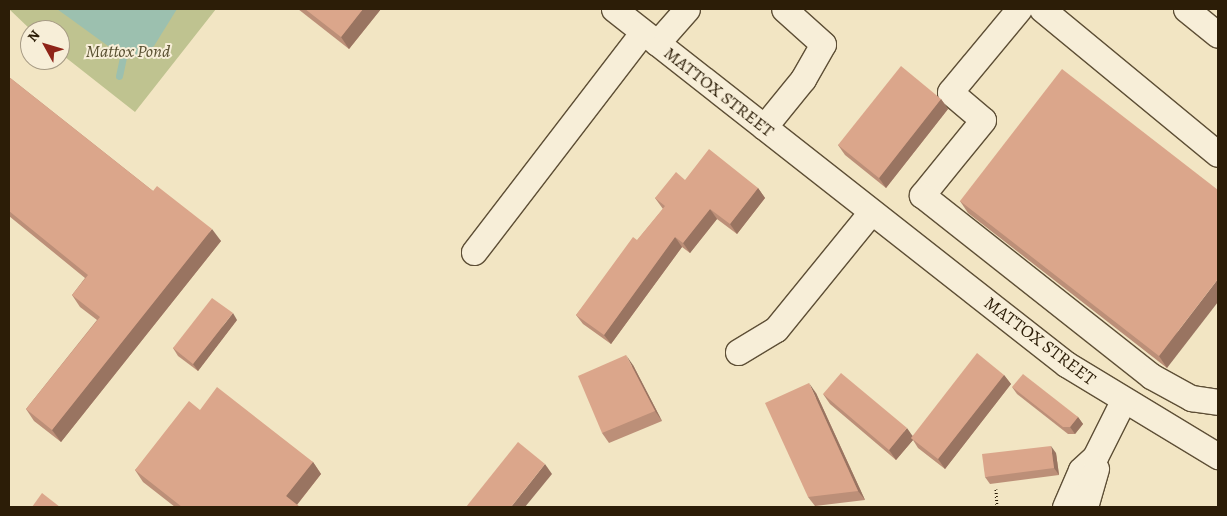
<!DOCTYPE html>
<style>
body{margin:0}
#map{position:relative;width:1227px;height:516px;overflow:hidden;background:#f2e5c3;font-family:Alegreya,serif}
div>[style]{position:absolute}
.green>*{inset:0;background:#bfc390}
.water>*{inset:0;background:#9cc0af}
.stream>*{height:7px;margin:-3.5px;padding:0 3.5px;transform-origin:3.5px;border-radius:3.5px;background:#9cc0af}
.path>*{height:3px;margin-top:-1.5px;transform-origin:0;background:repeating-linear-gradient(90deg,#2c1d07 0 1px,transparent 0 3.5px)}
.roads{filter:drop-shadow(1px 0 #5e4f36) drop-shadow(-1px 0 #5e4f36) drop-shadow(0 1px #5e4f36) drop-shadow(0 -1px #5e4f36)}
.minor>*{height:25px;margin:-12.5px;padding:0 12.5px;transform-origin:12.5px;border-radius:12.5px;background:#f7eed8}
.wall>*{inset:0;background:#bc8f78}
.shaded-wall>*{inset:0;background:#997461}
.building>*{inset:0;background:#dba68b}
span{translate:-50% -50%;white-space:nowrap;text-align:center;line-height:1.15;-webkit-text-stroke:4px #f7eed8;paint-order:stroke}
.park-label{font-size:18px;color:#584f30;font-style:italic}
.street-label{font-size:18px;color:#2c1d07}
.frame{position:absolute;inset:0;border:10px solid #2c1d07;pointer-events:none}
.north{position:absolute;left:20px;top:20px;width:50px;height:50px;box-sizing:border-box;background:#f7eed8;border:1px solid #a69a84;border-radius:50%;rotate:309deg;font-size:14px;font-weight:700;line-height:20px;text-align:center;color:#2c1d07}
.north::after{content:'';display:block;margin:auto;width:18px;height:22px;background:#8f2418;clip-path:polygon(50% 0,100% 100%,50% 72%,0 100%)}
</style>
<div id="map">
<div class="green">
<i style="clip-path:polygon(9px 9px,216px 9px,135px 112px,60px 53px,60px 30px,31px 30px)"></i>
</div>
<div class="water">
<i style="clip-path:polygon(57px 9px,177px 9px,154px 46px,141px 56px,126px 59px)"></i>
</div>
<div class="stream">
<i style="left:119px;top:76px;width:19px;rotate:-78deg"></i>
</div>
<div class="path">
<i style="left:996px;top:489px;width:18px;rotate:87deg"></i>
</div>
<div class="roads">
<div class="minor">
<i style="left:614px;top:9px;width:575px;rotate:38.15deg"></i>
<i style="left:1066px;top:364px;width:178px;rotate:31.2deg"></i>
<i style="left:1019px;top:9px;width:108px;rotate:129.7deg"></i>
<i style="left:950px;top:92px;width:43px;rotate:40.3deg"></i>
<i style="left:983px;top:120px;width:97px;rotate:129.1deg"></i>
<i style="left:922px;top:195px;width:292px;rotate:38.3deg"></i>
<i style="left:1151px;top:376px;width:46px;rotate:28.8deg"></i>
<i style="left:1191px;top:398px;width:27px;rotate:8deg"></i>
<i style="left:1042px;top:9px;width:228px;rotate:39.5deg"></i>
<i style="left:1186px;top:9px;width:41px;rotate:39.1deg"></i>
<i style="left:657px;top:43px;width:45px;rotate:-48.6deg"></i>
<i style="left:764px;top:127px;width:62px;rotate:-50.9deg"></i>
<i style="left:803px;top:79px;width:40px;rotate:-60.3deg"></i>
<i style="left:823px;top:44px;width:52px;rotate:-138.1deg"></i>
<i style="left:474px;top:252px;width:277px;rotate:-52.5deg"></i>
<i style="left:738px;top:352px;width:44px;rotate:-31.2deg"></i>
<i style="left:776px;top:329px;width:151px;rotate:-50.9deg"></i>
<i style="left:1065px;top:507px;width:40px;rotate:-66.6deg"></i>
<i style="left:1081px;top:470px;width:19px;rotate:-43deg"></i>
<i style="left:1095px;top:457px;width:63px;rotate:-63.4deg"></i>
<i style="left:1085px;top:507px;width:40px;rotate:-74deg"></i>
</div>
</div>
<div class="wall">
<i style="clip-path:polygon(298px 9px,381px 9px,349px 49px)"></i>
<i style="clip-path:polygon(9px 77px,153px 191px,221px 241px,61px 442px,34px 421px,26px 409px,97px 320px,80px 307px,72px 295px,85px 278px,9px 216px)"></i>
<i style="clip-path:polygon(941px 99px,948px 109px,886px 188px,845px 155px,838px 145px)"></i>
<i style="clip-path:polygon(685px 180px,758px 188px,765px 198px,737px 234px,717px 219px,690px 253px,682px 247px,611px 344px,583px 324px,576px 315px,663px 209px,655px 198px)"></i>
<i style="clip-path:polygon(1218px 190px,1167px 368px,968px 213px,960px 201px)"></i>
<i style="clip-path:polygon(237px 320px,198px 371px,178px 356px,173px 348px)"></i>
<i style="clip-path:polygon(633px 365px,662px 421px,609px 443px,602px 433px)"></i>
<i style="clip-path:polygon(1004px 375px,1011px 384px,945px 469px,918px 448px,913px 440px,896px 460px,830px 404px,823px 394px,913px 436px)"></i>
<i style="clip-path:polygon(1012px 387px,1078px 417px,1083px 424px,1075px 434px,1068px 434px,1017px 394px)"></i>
<i style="clip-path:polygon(816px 393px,865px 500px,815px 506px,808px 497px)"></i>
<i style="clip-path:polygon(200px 410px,313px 462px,321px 474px,297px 505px,300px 507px,175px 507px,143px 482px,135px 470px)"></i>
<i style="clip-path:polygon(1056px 453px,1059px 475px,990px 484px,985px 477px)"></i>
</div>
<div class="shaded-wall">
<i style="clip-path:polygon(363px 9px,381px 9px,349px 49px,341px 37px)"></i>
<i style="clip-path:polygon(941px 99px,948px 109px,886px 188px,879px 178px)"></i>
<i style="clip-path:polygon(758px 188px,765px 198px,737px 234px,730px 224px)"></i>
<i style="clip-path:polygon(710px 209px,717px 219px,690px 253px,683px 243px)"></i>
<i style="clip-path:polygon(212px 229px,221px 241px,61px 442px,52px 430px)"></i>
<i style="clip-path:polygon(675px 237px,682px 247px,611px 344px,604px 335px)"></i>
<i style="clip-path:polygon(1218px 279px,1218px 302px,1167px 368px,1159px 356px)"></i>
<i style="clip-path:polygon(233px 313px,237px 320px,198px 371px,193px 364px)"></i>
<i style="clip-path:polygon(626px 355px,633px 365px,662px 421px,655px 411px)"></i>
<i style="clip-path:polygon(1004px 375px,1011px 384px,945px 469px,938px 459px)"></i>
<i style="clip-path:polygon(809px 383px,816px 393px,865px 500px,858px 491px)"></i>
<i style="clip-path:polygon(1078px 417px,1083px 424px,1075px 434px,1070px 427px)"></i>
<i style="clip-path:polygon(907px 428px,914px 438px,911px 438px,913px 440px,896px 460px,889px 450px)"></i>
<i style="clip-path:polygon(1051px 446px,1056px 453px,1059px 475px,1054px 468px)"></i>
<i style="clip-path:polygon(313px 462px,321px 474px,295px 507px,286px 496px)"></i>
<i style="clip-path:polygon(545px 464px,552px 474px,525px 507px,511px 507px)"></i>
</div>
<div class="building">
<i style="clip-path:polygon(305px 9px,363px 9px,341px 37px)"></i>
<i style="clip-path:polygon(901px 66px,941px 99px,879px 178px,838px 145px)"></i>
<i style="clip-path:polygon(1062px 69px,1218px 190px,1218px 279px,1159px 356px,960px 201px)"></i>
<i style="clip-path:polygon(9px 77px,153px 191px,157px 186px,212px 229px,52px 430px,26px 409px,100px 317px,72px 295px,88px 275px,9px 211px)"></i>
<i style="clip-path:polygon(709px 149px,758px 188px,730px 224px,710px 209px,683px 243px,675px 237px,604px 335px,576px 315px,633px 237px,637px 240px,665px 206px,655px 198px,676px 172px,685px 180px)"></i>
<i style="clip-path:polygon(212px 298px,233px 313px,193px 364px,173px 348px)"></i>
<i style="clip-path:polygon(977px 353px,1004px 375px,938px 459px,911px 438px)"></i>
<i style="clip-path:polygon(626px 355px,655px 411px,602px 433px,578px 376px)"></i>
<i style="clip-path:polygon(841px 373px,907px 428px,889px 450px,823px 394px)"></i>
<i style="clip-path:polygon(1023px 374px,1078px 417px,1070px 427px,1063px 427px,1012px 387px)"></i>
<i style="clip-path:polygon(809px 383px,858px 491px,808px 497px,765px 403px)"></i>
<i style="clip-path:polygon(217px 387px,313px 462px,286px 496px,300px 507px,182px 507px,135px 470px,189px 401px,200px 410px)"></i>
<i style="clip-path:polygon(518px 442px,545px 464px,511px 507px,466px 507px)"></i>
<i style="clip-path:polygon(1051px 446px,1054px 468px,985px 477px,982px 454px)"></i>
<i style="clip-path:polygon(42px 493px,60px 507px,32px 507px)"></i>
</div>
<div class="park-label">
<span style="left:128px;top:51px">Mattox Pond</span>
</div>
<div class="street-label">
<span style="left:719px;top:92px;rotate:38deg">MATTOX STREET</span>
<span style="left:1040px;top:341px;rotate:37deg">MATTOX STREET</span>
</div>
<div class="frame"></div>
<div class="north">N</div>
</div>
